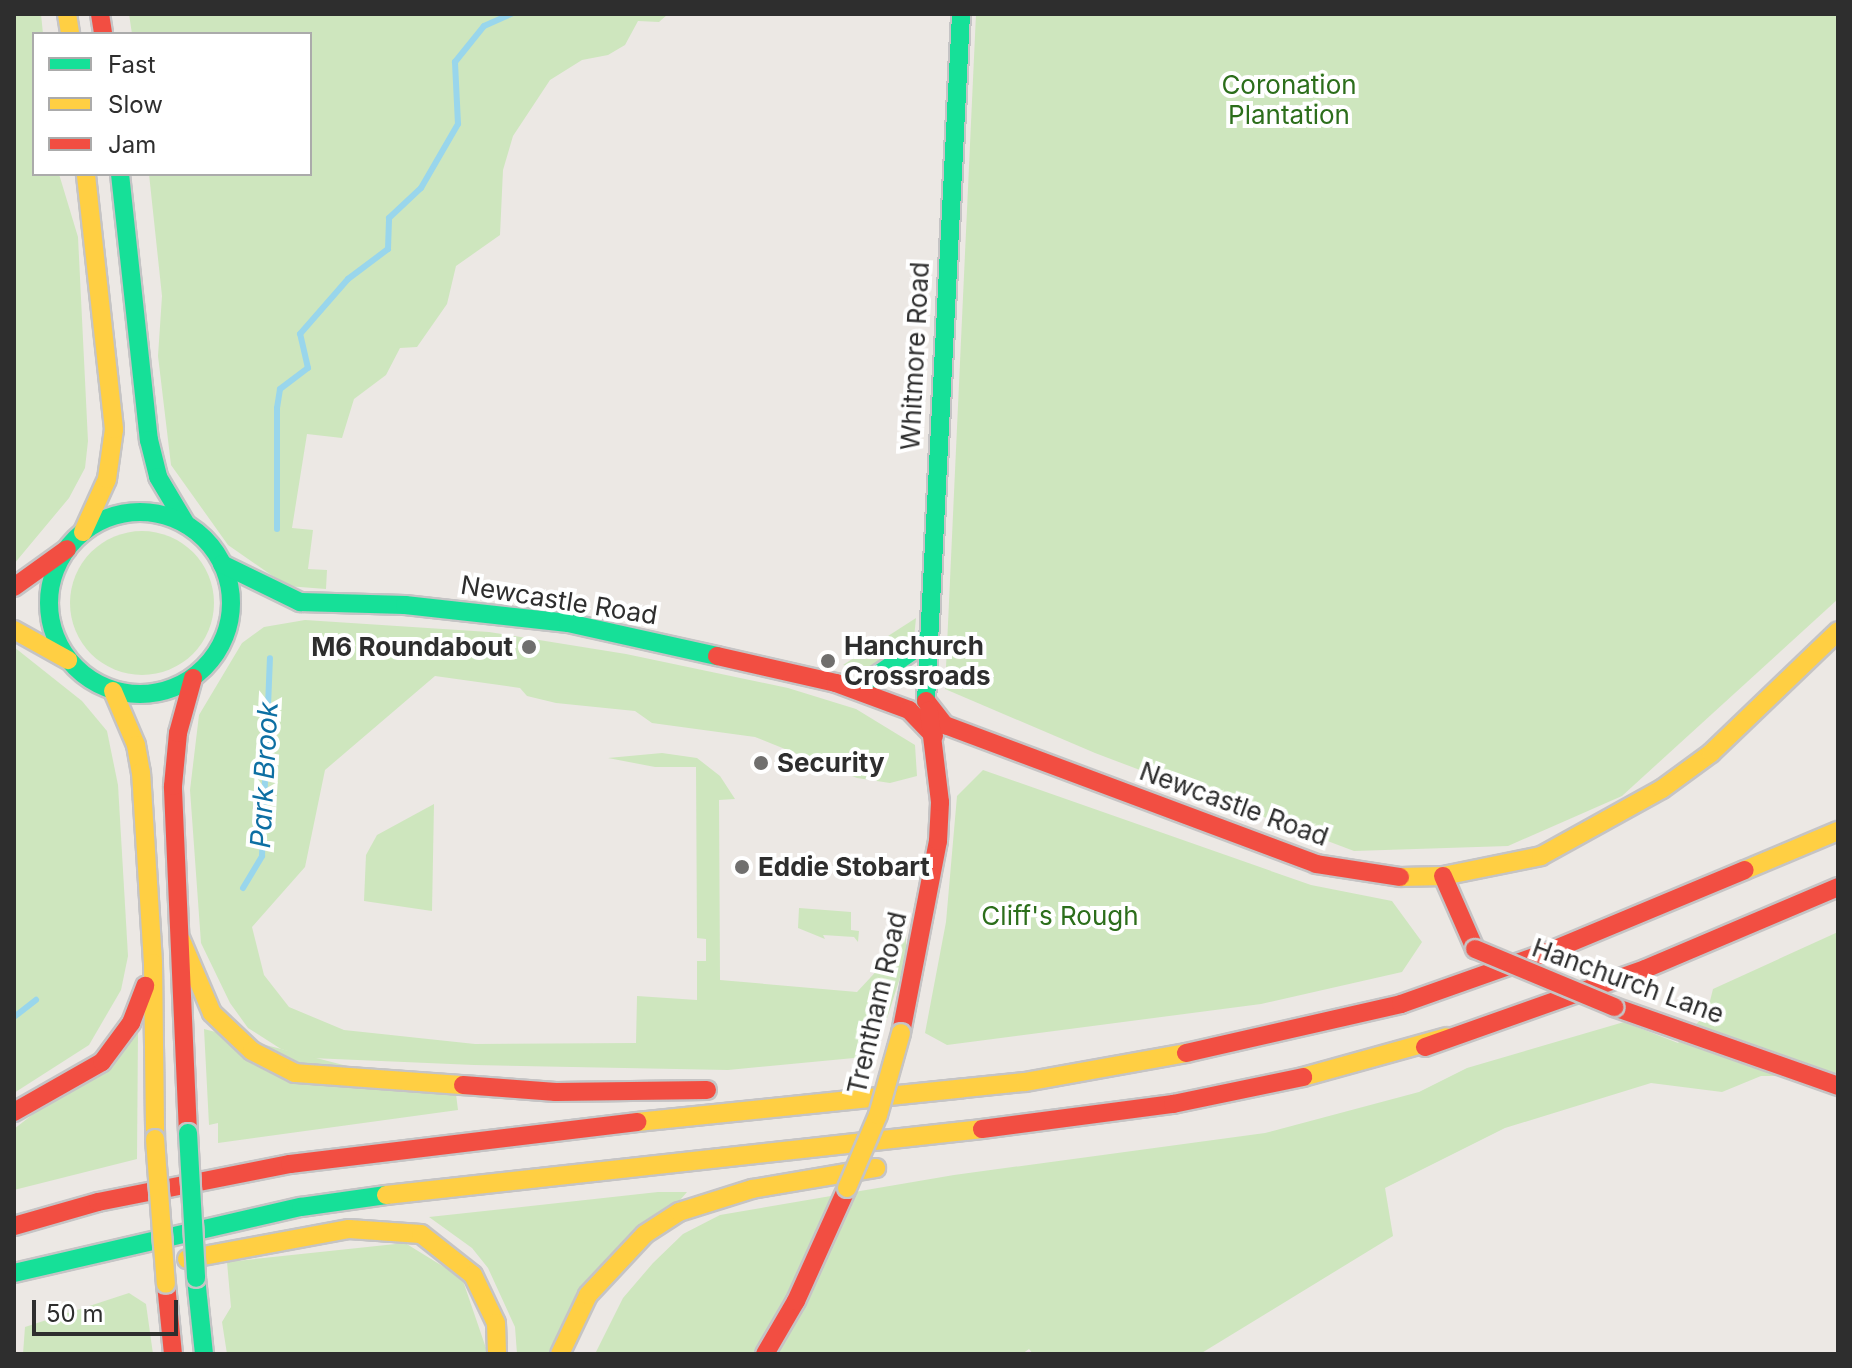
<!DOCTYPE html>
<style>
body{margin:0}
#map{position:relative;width:1852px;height:1368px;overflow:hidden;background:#ece8e4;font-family:Inter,sans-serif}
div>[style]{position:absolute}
.green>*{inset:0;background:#cee6be}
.round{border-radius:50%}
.stream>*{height:6px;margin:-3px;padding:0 3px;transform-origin:3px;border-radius:3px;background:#99d6ec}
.roads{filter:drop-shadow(2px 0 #c5c4c5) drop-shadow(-2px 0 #c5c4c5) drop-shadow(0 2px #c5c4c5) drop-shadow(0 -2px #c5c4c5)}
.fast>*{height:18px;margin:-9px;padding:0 9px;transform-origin:9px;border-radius:9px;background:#16e098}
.fast>.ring{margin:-9px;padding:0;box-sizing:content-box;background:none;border:18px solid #16e098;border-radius:50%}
.slow>*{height:18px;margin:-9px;padding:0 9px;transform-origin:9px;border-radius:9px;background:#ffcf43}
.jam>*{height:18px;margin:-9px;padding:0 9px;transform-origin:9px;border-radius:9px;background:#f24e42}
.bridges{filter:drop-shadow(2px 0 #c5c4c5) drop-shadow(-2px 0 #c5c4c5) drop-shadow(0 2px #c5c4c5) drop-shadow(0 -2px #c5c4c5)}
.fast-bridge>*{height:18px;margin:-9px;padding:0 9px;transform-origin:9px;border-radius:9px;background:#16e098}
.slow-bridge>*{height:18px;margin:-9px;padding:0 9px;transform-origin:9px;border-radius:9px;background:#ffcf43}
.jam-bridge>*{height:18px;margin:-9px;padding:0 9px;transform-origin:9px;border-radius:9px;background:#f24e42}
.dots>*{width:22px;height:22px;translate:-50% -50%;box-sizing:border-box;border:4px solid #fff;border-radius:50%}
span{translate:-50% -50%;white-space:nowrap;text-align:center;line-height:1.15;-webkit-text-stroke:8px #fff;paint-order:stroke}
.park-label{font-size:26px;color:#2c6e1b}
.street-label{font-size:26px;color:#2e2e2e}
.poi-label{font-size:26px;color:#2e2e2e;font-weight:700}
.left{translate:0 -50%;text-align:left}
.right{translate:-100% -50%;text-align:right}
.water-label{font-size:28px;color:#0d6fa3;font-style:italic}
.frame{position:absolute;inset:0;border:16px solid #2e2e2e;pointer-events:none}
.legend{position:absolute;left:32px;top:32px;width:280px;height:144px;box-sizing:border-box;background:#fff;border:2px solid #ababab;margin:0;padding:10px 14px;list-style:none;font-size:24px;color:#2e2e2e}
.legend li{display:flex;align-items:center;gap:16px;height:40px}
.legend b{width:40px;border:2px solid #ababab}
.scale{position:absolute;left:32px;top:1300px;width:146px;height:36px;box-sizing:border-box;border:4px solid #2e2e2e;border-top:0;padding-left:10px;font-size:24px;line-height:28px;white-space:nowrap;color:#2e2e2e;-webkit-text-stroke:6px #fff;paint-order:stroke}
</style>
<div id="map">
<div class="green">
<i style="clip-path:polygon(14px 14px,41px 14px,43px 34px,34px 34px,34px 174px,59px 174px,78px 237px,88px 441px,85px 468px,69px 498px,14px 564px)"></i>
<i style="clip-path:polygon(129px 14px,668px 14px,659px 22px,638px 21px,625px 45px,608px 55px,582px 60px,550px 80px,513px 136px,503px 170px,500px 235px,456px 266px,447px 304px,417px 347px,400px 348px,386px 375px,354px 399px,342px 438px,307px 434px,292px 528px,313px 530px,308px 569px,327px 570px,326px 589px,287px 586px,228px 545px,171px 465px,158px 356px,162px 296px,149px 174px,310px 174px,310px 34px,132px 34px)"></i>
<i style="clip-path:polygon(976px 14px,1838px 14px,1838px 599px,1622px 796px,1508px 846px,1354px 851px,1095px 753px,945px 689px)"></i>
<i class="round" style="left:70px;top:531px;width:144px;height:144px"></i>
<i style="clip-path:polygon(916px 618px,914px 638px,874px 670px,843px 665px)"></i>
<i style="clip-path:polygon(305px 620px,489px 632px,626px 654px,788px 688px,856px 709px,915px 745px,917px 776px,890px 783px,857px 778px,755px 737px,652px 723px,635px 711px,556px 703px,527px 696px,520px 688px,435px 676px,325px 770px,305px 867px,252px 927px,264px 975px,289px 1007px,344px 1030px,475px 1044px,636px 1043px,637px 996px,697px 1000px,697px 961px,706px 961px,706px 939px,697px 938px,696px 767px,655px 767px,608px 758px,662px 753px,697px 758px,720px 776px,735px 799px,719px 800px,720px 980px,857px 992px,883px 964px,906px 915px,906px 959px,875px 1056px,728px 1070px,474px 1065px,311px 1058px,281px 1049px,248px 1028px,230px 1003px,201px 943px,190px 790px,199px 715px,242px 643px,264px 627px)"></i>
<i style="clip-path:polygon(14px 647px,82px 701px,107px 731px,118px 785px,128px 956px,121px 990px,89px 1045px,14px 1093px)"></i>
<i style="clip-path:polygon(983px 770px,1311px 885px,1392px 901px,1422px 942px,1402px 972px,1261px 1004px,947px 1045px,925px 1033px,946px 922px,957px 796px)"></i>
<i style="clip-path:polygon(434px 804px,432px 911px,364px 901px,366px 855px,377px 835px)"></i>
<i style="clip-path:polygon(799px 908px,851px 912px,851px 930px,859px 931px,858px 942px,854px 937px,823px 935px,825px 939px,798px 928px)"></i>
<i style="clip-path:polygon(1838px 932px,1838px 1082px,1819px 1076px,1761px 1076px,1722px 1092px,1651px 1083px,1505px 1128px,1385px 1188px,1393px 1236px,1200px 1354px,1033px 1354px,1029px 1349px,1022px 1354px,595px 1354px,623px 1298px,653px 1263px,683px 1234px,720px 1215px,954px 1175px,1265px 1133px,1419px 1092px,1467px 1068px,1624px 1022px,1678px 1043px,1707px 1013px,1713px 989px)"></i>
<i style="clip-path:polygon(204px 1029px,456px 1094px,458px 1110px,218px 1143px,218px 1123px,209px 1125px)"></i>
<i style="clip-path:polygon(138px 1032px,137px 1159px,14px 1190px,14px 1129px)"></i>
<i style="clip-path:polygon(658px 1192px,687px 1192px,547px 1354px,517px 1354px,515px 1327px,488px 1268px,472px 1248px,429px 1217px)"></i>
<i style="clip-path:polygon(405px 1243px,462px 1278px,488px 1354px,227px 1354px,222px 1322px,231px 1307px,227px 1262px)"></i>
<i style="clip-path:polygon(129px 1293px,146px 1304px,153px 1354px,23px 1354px,25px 1327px)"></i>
</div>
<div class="stream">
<i style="left:277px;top:529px;width:121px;rotate:-90deg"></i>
<i style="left:277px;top:408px;width:19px;rotate:-81deg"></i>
<i style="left:280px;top:389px;width:35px;rotate:-37deg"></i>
<i style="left:308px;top:368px;width:35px;rotate:-103deg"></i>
<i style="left:300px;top:334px;width:73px;rotate:-48.9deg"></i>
<i style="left:348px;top:279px;width:50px;rotate:-36.9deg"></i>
<i style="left:388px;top:249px;width:31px;rotate:-88deg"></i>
<i style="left:389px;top:218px;width:44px;rotate:-43.2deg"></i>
<i style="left:421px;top:188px;width:74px;rotate:-60deg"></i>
<i style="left:458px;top:124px;width:62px;rotate:-92.8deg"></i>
<i style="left:455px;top:62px;width:46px;rotate:-51.1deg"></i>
<i style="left:484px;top:26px;width:30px;rotate:-24deg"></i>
<i style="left:243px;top:888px;width:37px;rotate:-59deg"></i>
<i style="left:262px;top:856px;width:198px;rotate:-87.7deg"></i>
<i style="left:14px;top:1017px;width:28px;rotate:-38deg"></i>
</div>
<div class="roads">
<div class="fast">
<i style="left:120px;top:174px;width:268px;rotate:83.8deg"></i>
<i style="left:149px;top:440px;width:38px;rotate:76deg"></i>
<i style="left:158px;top:477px;width:55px;rotate:59.2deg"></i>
<i class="ring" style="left:49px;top:512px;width:164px;height:164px"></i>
<i style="left:222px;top:564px;width:87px;rotate:26deg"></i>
<i style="left:300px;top:602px;width:105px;rotate:1.6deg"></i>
<i style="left:405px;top:605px;width:164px;rotate:6.3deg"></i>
<i style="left:568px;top:623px;width:153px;rotate:12.5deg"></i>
<i style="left:870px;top:680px;width:69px;rotate:-34.4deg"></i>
<i style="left:926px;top:701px;width:688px;rotate:-87.08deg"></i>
<i style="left:14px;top:1273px;width:294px;rotate:-13deg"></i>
<i style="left:301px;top:1207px;width:86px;rotate:-8deg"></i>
<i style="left:196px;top:1278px;width:76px;rotate:84deg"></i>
</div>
<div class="slow">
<i style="left:67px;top:14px;width:20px;rotate:81deg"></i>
<i style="left:83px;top:532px;width:58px;rotate:-65.6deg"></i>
<i style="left:107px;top:479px;width:50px;rotate:-82deg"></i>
<i style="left:114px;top:429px;width:257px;rotate:-96.3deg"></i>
<i style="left:14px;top:630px;width:62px;rotate:29.1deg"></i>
<i style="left:113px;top:691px;width:59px;rotate:66.9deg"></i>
<i style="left:136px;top:745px;width:27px;rotate:80deg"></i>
<i style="left:141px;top:772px;width:191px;rotate:86.4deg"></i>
<i style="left:153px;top:963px;width:176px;rotate:89.3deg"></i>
<i style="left:1745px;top:870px;width:101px;rotate:-22.8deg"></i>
<i style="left:1400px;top:877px;width:43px;rotate:-1.3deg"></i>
<i style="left:1443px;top:876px;width:100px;rotate:-11.5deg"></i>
<i style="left:1541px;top:856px;width:138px;rotate:-29deg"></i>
<i style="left:1662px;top:789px;width:61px;rotate:-36.3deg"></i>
<i style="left:1711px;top:753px;width:176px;rotate:-43.8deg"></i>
<i style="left:181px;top:940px;width:79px;rotate:67deg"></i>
<i style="left:212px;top:1013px;width:55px;rotate:43.5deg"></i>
<i style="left:252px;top:1051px;width:48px;rotate:27.1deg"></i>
<i style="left:295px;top:1073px;width:168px;rotate:4.1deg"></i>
<i style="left:1303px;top:1077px;width:149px;rotate:-15.5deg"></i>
<i style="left:637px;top:1122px;width:390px;rotate:-5.9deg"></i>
<i style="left:1025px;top:1082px;width:164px;rotate:-10.2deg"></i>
<i style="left:386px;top:1195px;width:600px;rotate:-6.32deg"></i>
<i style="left:187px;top:1259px;width:165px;rotate:-10.5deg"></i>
<i style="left:349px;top:1229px;width:72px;rotate:4deg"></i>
<i style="left:421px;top:1234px;width:66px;rotate:38.3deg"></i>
<i style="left:473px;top:1275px;width:53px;rotate:64.4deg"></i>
<i style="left:496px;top:1323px;width:31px;rotate:88deg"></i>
<i style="left:560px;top:1354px;width:65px;rotate:-64.6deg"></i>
<i style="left:588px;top:1295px;width:83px;rotate:-46.9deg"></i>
<i style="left:645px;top:1234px;width:40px;rotate:-32.9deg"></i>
<i style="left:679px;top:1212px;width:77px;rotate:-17.5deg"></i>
<i style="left:752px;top:1189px;width:126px;rotate:-9.6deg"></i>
</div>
<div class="jam">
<i style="left:100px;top:14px;width:20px;rotate:81deg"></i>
<i style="left:14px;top:587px;width:65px;rotate:-35.6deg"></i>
<i style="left:717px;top:656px;width:122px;rotate:12.8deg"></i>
<i style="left:836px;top:683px;width:78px;rotate:20.3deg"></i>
<i style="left:909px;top:710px;width:36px;rotate:46deg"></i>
<i style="left:926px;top:701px;width:31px;rotate:52deg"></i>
<i style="left:945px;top:725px;width:396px;rotate:20.5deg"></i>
<i style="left:1316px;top:864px;width:85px;rotate:8.8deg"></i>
<i style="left:1443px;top:876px;width:80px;rotate:66.3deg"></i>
<i style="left:1614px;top:1007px;width:238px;rotate:19.4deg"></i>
<i style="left:901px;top:1033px;width:196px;rotate:-79.1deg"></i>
<i style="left:938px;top:841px;width:39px;rotate:-87deg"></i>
<i style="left:940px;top:802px;width:92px;rotate:-96.9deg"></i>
<i style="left:1425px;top:1047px;width:233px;rotate:-19.5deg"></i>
<i style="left:1645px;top:969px;width:210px;rotate:-23deg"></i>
<i style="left:1186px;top:1053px;width:221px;rotate:-12.8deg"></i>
<i style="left:1401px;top:1004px;width:156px;rotate:-19.5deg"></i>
<i style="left:1548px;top:952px;width:213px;rotate:-22.6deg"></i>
<i style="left:463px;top:1085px;width:93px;rotate:4.3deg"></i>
<i style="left:556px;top:1092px;width:151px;rotate:-0.8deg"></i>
<i style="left:14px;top:1112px;width:101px;rotate:-29.6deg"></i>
<i style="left:102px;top:1062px;width:49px;rotate:-53.4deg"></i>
<i style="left:131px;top:1023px;width:40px;rotate:-69deg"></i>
<i style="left:982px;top:1129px;width:193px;rotate:-7.5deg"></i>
<i style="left:1173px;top:1104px;width:133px;rotate:-11.7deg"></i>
<i style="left:188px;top:1133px;width:347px;rotate:-92.5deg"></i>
<i style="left:173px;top:786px;width:53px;rotate:-84.6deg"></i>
<i style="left:178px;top:733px;width:57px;rotate:-74.7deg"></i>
<i style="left:14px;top:1226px;width:87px;rotate:-15.9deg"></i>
<i style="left:98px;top:1202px;width:196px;rotate:-11.2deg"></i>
<i style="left:290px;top:1164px;width:350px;rotate:-6.9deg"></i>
<i style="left:166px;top:1284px;width:70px;rotate:84.3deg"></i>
<i style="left:765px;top:1354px;width:61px;rotate:-59.7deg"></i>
<i style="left:796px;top:1301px;width:124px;rotate:-65.7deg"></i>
</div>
</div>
<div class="bridges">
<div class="fast-bridge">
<i style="left:188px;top:1133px;width:145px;rotate:86.8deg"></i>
</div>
<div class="slow-bridge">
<i style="left:155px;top:1139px;width:145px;rotate:85.7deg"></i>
<i style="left:847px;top:1188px;width:79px;rotate:-67deg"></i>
<i style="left:878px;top:1115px;width:85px;rotate:-74.3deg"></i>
</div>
<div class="jam-bridge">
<i style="left:1475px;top:949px;width:151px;rotate:22.6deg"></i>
</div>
</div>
<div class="dots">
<i style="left:529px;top:647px;background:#706f6e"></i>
<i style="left:828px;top:661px;background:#706f6e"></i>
<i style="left:761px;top:763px;background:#706f6e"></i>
<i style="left:742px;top:867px;background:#706f6e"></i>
</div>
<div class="park-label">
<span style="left:1289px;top:100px">Coronation<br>Plantation</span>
<span style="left:1060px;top:916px">Cliff's Rough</span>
</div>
<div class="street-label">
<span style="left:915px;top:356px;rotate:-87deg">Whitmore Road</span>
<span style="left:559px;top:600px;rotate:9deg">Newcastle Road</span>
<span style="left:1234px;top:804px;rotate:20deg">Newcastle Road</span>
<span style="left:1628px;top:981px;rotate:20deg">Hanchurch Lane</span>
<span style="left:877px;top:1003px;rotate:-77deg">Trentham Road</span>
</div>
<div class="poi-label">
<span class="left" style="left:844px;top:661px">Hanchurch<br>Crossroads</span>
<span class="right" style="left:513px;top:647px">M6 Roundabout</span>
<span class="left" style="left:777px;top:763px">Security</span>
<span class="left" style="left:758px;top:867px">Eddie Stobart</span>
</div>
<div class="water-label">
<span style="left:264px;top:775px;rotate:-87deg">Park Brook</span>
</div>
<div class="frame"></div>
<ul class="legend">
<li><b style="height:10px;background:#16e098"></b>Fast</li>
<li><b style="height:10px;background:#ffcf43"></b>Slow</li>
<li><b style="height:10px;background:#f24e42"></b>Jam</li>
</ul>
<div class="scale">50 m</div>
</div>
